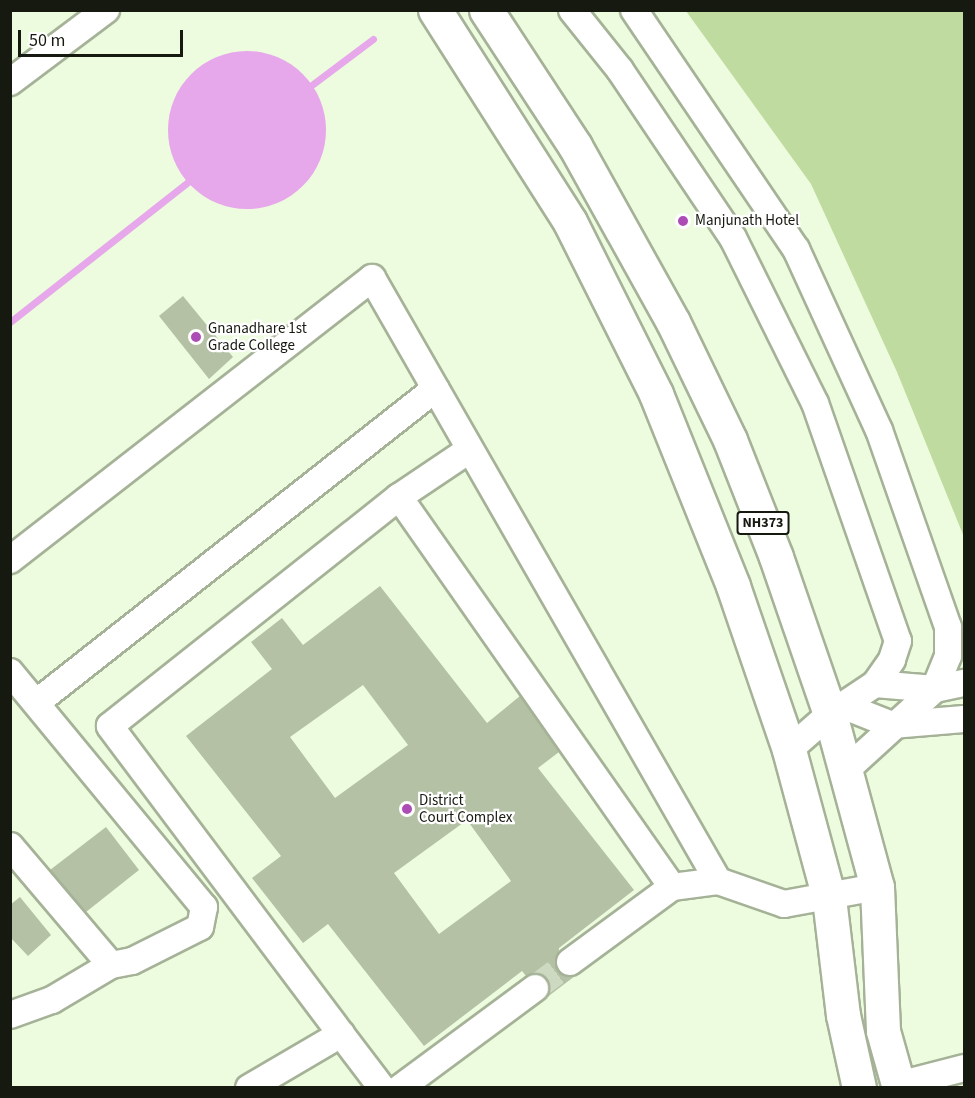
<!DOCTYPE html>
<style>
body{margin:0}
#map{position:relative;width:975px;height:1098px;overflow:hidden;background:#edfbdf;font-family:"Source Sans 3",sans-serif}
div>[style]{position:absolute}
.green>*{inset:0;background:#c0dba0}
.water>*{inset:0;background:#e6a7eb}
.round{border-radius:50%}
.stream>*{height:7px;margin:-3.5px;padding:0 3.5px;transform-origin:3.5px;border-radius:3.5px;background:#e6a7eb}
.building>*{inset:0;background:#b4c1a5}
.minor-tunnel>*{height:26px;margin-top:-13px;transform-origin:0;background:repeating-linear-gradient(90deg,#cdd9c0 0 26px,transparent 0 39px)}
.roads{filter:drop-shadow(2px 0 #a5b297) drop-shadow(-2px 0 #a5b297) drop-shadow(0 2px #a5b297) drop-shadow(0 -2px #a5b297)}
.minor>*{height:26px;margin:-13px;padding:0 13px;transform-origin:13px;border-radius:13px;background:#fff}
.highway>*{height:33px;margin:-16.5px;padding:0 16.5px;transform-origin:16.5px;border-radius:16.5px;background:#fff}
.dots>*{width:16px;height:16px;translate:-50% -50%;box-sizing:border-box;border:3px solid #fff;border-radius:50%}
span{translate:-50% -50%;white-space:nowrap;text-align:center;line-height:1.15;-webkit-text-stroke:4.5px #fff;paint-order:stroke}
.shield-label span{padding:2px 4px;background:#fff;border:2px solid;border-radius:4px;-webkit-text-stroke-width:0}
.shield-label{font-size:14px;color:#15190f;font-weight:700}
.poi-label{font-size:15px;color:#15190f}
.left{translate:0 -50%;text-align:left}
.frame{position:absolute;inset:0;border:12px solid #15190f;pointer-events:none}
.scale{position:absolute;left:18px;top:30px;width:165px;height:27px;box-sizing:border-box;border:3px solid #15190f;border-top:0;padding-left:8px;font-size:18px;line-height:21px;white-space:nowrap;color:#15190f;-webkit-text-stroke:4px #fff;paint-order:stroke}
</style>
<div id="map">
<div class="green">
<i style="clip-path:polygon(686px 11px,964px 11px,964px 537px,897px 372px,811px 184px)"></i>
</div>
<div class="water">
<i class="round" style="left:168px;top:51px;width:158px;height:158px"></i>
</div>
<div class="stream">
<i style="left:313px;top:84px;width:75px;rotate:-36.9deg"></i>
<i style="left:10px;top:322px;width:226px;rotate:-38.2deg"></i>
</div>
<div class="building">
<i style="clip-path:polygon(183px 296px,233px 357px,209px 379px,159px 316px)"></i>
<i style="clip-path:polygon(evenodd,380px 586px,487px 723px,520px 696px,559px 752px,538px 768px,634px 890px,559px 948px,558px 970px,565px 976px,575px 976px,546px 998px,550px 987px,547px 979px,534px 973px,526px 976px,522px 971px,424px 1046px,328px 924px,303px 943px,252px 878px,281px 856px,186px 736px,272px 669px,251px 642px,282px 618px,303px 645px,380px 586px,363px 685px,408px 745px,335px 798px,290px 737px,363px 685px,380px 586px,467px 820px,511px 881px,439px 934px,394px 873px,467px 820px)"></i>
<i style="clip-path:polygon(106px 827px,139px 870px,86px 912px,50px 870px)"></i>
<i style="clip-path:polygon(20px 897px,51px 935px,28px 956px,10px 937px,10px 905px)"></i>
</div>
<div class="minor-tunnel">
<i style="left:535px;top:988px;width:44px;rotate:-36.6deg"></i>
</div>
<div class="roads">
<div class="minor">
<i style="left:572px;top:10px;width:77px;rotate:51.3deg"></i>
<i style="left:620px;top:70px;width:202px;rotate:56.1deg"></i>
<i style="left:733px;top:238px;width:184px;rotate:63.6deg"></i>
<i style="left:815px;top:403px;width:252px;rotate:70.8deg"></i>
<i style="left:898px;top:641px;width:20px;rotate:108deg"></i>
<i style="left:892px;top:660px;width:29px;rotate:125deg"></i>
<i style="left:875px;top:684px;width:54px;rotate:146.3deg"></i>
<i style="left:830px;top:714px;width:55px;rotate:138.7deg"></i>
<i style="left:634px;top:10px;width:289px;rotate:55.9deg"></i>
<i style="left:796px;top:249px;width:199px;rotate:65.4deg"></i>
<i style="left:879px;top:430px;width:209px;rotate:70.7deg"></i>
<i style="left:948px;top:627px;width:29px;rotate:90deg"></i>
<i style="left:948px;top:656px;width:35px;rotate:112deg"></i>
<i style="left:935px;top:689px;width:120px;rotate:137.7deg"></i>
<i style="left:10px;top:82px;width:120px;rotate:-36.9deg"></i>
<i style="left:399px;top:497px;width:476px;rotate:55deg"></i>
<i style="left:10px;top:560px;width:459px;rotate:-37.9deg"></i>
<i style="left:372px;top:278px;width:695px;rotate:60.15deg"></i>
<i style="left:718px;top:881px;width:70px;rotate:19.2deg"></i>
<i style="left:784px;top:904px;width:95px;rotate:-10.4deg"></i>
<i style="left:10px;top:672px;width:305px;rotate:50.5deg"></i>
<i style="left:204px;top:907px;width:20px;rotate:101deg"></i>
<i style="left:200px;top:927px;width:76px;rotate:153.4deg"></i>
<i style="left:132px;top:961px;width:21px;rotate:169deg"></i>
<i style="left:111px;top:965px;width:156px;rotate:-130.3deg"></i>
<i style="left:875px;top:684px;width:60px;rotate:4.8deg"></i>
<i style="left:935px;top:689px;width:30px;rotate:-12deg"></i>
<i style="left:36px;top:703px;width:508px;rotate:-38.2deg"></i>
<i style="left:844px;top:706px;width:52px;rotate:21.6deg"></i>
<i style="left:892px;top:725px;width:72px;rotate:-4.8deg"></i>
<i style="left:570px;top:962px;width:127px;rotate:-36.3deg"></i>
<i style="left:672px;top:887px;width:46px;rotate:-7.4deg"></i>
<i style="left:10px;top:1015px;width:45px;rotate:-19.7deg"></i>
<i style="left:52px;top:1000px;width:69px;rotate:-30.7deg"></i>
<i style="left:341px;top:1034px;width:385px;rotate:-126.9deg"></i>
<i style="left:110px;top:726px;width:369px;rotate:-38.4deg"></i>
<i style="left:399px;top:497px;width:84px;rotate:-33.9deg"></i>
<i style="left:898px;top:1085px;width:68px;rotate:-14.4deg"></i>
<i style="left:249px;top:1088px;width:107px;rotate:-30.4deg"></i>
<i style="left:341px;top:1034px;width:68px;rotate:52.8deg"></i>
<i style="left:400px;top:1088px;width:168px;rotate:-36.5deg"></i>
</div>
<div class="highway">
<i style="left:435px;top:10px;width:251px;rotate:57.5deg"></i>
<i style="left:570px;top:222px;width:192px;rotate:63.4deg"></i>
<i style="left:656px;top:394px;width:207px;rotate:68.1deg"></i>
<i style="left:733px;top:586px;width:173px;rotate:71.1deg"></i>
<i style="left:789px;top:750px;width:153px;rotate:74.9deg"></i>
<i style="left:829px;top:898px;width:118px;rotate:83.2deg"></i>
<i style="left:843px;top:1015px;width:75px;rotate:77.6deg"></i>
<i style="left:486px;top:10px;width:163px;rotate:56.8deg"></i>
<i style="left:575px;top:146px;width:201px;rotate:60.9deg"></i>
<i style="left:673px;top:322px;width:131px;rotate:64.2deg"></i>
<i style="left:730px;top:440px;width:126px;rotate:68.5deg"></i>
<i style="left:776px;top:557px;width:166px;rotate:71deg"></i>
<i style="left:830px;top:714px;width:179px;rotate:74.8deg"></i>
<i style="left:877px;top:887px;width:144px;rotate:87.6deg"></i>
<i style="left:883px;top:1031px;width:59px;rotate:74.3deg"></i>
</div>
</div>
<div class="dots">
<i style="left:683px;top:221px;background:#ac4db6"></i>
<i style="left:196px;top:337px;background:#ac4db6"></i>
<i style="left:407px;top:809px;background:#ac4db6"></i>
</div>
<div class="shield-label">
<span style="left:763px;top:523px">NH373</span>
</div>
<div class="poi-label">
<span class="left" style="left:695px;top:221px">Manjunath Hotel</span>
<span class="left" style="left:208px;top:337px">Gnanadhare 1st<br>Grade College</span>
<span class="left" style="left:419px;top:809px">District<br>Court Complex</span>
</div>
<div class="frame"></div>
<div class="scale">50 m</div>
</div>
